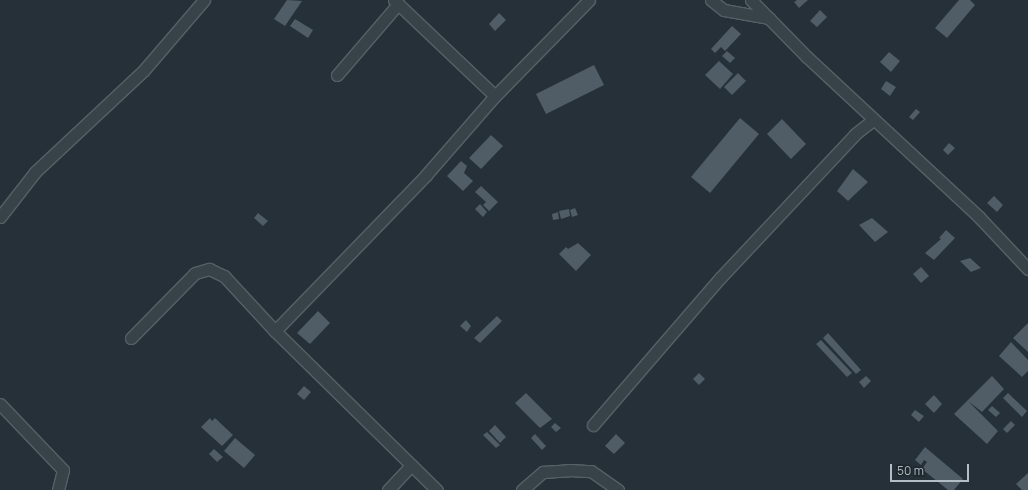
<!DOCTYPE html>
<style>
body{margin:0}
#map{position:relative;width:1028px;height:490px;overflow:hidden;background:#253038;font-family:Manrope,sans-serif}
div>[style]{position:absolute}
.building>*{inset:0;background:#505d66}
.roads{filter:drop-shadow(1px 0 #566066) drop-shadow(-1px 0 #566066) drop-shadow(0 1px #566066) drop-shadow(0 -1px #566066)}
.minor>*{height:11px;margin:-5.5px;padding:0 5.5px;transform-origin:5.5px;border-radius:5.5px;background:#384249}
span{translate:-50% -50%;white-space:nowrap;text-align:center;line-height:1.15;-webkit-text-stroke:3px #1d272d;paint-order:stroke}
.scale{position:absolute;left:890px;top:464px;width:79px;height:18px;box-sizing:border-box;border:2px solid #b3bdc4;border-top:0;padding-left:5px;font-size:12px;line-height:14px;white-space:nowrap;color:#b3bdc4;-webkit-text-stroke:3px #1d272d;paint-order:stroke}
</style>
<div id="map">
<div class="building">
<i style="clip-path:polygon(287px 0,302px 1px,285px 26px,274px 19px)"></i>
<i style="clip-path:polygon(797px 0,808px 0,799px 8px,794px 2px)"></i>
<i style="clip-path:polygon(959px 0,970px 0,975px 5px,947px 38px,935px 28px)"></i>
<i style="clip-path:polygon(820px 10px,827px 17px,817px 27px,810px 21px)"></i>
<i style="clip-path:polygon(499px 13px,506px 20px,495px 31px,489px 24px)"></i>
<i style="clip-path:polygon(295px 19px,313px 30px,308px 38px,290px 26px)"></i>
<i style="clip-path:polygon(732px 26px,741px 34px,725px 51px,721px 47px,715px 53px,711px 49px)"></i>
<i style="clip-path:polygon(727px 51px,735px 58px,730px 63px,722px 56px)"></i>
<i style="clip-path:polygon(889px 52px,900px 61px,891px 72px,880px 62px)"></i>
<i style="clip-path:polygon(719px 61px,733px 74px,720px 89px,705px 75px)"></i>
<i style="clip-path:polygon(594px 65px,604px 85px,546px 114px,536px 94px)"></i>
<i style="clip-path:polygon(738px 73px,746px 81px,732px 95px,724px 87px)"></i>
<i style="clip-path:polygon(886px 81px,896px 87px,890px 96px,881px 89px)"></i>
<i style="clip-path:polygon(916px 109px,920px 112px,913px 120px,909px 117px)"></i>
<i style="clip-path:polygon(740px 118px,759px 134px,710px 193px,691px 177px)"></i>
<i style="clip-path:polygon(782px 119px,806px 144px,791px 159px,767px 134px)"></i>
<i style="clip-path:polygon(491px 135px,503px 146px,481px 169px,469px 158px)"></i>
<i style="clip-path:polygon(949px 143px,955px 148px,948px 155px,943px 150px)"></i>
<i style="clip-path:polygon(461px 161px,467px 166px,464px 173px,473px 181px,463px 191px,447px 176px)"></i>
<i style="clip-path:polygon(853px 169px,868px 182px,848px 201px,837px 191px)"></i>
<i style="clip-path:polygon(481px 186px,498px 202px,489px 211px,483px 205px,486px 202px,475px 192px)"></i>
<i style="clip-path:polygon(994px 196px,1003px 205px,997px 212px,987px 203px)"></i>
<i style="clip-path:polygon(480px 204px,487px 212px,483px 217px,475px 209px)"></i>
<i style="clip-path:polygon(575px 208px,578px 215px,572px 217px,570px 210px)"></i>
<i style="clip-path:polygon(569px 209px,570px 216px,561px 219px,559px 211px)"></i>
<i style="clip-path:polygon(558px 212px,559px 219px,553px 220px,552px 214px)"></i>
<i style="clip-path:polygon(258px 213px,268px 221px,263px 226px,254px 218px)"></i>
<i style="clip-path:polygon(872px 218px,888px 232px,875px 242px,859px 225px)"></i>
<i style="clip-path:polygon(946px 230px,955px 238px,934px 260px,925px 253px,941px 239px,939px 238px)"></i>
<i style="clip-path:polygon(578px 243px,591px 255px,576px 271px,559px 254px,566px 247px,568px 249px)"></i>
<i style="clip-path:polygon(970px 258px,981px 268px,971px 272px,960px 261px)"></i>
<i style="clip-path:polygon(921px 267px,929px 276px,921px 283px,913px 274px)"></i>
<i style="clip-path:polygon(318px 311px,330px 323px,310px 344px,297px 333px)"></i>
<i style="clip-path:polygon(497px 316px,502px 321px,480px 343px,474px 338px)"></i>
<i style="clip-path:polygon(466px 320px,471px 326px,467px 332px,460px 326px)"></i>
<i style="clip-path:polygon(1028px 323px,1028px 352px,1013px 338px)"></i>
<i style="clip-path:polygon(828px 333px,861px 370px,856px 374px,823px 338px)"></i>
<i style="clip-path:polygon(821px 340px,852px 373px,847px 377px,816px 344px)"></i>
<i style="clip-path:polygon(1011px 342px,1028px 360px,1028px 371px,1022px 377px,999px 356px)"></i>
<i style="clip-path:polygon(699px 373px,705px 379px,699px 385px,693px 379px)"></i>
<i style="clip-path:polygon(866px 376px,871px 381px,864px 388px,859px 382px)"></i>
<i style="clip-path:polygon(992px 376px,1004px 389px,982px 412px,968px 401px,998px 431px,987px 444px,954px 414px)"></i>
<i style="clip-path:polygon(304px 386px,311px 392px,304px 400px,297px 394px)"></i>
<i style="clip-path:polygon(526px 393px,552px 419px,540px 428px,515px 403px)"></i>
<i style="clip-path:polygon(1008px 393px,1027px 411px,1022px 417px,1003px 398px)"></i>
<i style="clip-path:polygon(934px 395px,942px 404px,934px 413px,925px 404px)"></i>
<i style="clip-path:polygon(992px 406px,1000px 413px,996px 417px,988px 410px)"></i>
<i style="clip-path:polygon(915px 410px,924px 416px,919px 422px,911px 415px)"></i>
<i style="clip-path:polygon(210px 418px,212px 421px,215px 418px,233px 435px,222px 446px,201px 427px)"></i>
<i style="clip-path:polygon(1011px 421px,1015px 425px,1007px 433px,1003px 429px)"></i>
<i style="clip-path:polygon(555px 423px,561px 428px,556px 432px,551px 427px)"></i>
<i style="clip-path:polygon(495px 425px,506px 437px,500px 443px,489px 431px)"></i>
<i style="clip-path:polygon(487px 432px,500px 445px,496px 448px,483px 435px)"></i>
<i style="clip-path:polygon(535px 434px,546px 446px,542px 450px,531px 438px)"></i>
<i style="clip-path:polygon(616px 434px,625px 443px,614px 454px,605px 446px)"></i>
<i style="clip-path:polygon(235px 438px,255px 455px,244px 468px,224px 451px)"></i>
<i style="clip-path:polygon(925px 447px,963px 479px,954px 490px,948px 490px,922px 469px,927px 462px,924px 460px,921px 465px,915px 460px)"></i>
<i style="clip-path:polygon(214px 449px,223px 457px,217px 462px,209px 454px)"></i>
<i style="clip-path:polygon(1028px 473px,1028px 490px,1022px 490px,1016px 484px)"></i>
</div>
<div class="roads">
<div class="minor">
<i style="left:394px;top:0;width:139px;rotate:43.5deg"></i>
<i style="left:711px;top:0;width:16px;rotate:38deg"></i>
<i style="left:724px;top:10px;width:46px;rotate:10.1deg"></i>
<i style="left:751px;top:0;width:80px;rotate:45.5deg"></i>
<i style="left:807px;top:57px;width:235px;rotate:42.9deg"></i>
<i style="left:979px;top:217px;width:71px;rotate:46.7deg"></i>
<i style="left:337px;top:75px;width:94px;rotate:-49.3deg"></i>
<i style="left:0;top:217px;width:57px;rotate:-52.1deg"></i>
<i style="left:35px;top:172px;width:149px;rotate:-43.1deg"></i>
<i style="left:144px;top:70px;width:92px;rotate:-49.4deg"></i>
<i style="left:275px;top:331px;width:217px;rotate:-45.9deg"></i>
<i style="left:426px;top:175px;width:105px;rotate:-48.9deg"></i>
<i style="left:495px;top:96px;width:134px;rotate:-45.6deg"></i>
<i style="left:131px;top:338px;width:91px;rotate:-45.4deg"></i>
<i style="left:195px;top:273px;width:15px;rotate:-16deg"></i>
<i style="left:209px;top:269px;width:17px;rotate:25deg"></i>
<i style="left:224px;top:276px;width:75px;rotate:47.2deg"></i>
<i style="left:275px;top:331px;width:227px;rotate:44.5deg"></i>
<i style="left:0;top:404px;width:91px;rotate:46.3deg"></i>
<i style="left:63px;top:470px;width:21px;rotate:104deg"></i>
<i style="left:593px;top:425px;width:194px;rotate:-49.2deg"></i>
<i style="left:720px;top:278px;width:197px;rotate:-46.8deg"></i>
<i style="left:855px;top:134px;width:23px;rotate:-38deg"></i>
<i style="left:388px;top:490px;width:34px;rotate:-47deg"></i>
<i style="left:522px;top:490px;width:28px;rotate:-41deg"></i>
<i style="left:543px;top:472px;width:26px;rotate:-4deg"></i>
<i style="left:569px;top:470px;width:22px;rotate:3deg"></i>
<i style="left:591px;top:471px;width:33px;rotate:35deg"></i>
</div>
</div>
<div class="scale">50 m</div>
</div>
